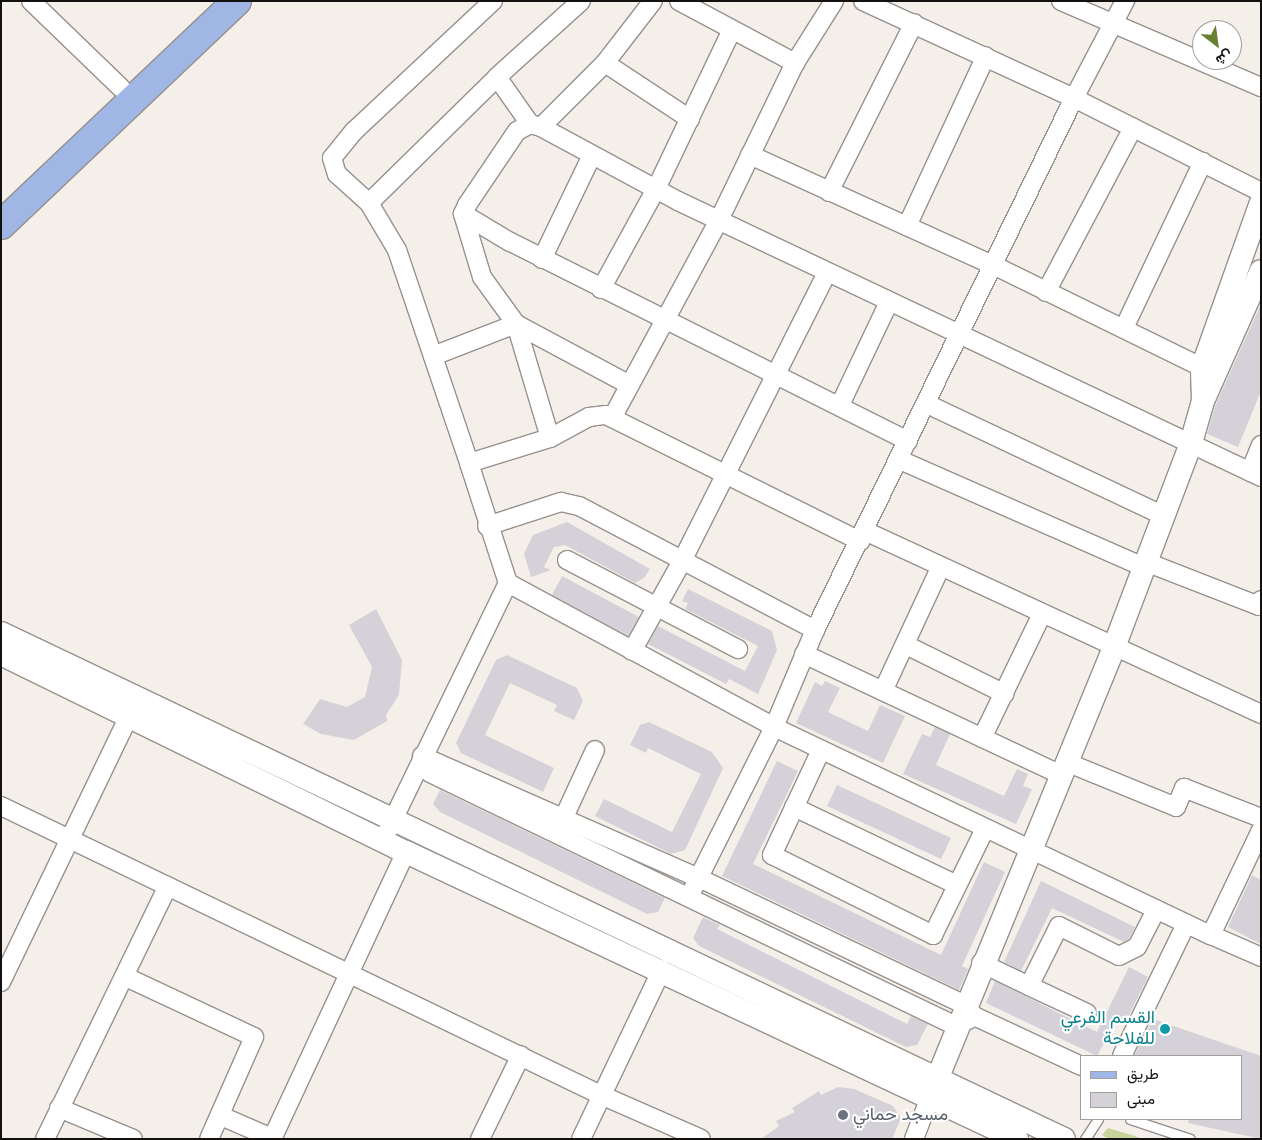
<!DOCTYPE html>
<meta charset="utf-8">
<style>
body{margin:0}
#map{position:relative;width:1262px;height:1140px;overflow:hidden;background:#f5efea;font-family:Spectral,Vazirmatn,serif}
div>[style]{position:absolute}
.green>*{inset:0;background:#c8d59a}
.building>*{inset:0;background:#d4d2d8}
.roads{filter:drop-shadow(1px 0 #97918d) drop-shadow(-1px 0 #97918d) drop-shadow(0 1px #97918d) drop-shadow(0 -1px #97918d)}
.service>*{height:9px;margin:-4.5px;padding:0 4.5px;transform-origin:4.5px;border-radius:4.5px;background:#fff}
.minor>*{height:18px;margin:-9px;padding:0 9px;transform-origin:9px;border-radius:9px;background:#fff}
.tertiary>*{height:22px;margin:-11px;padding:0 11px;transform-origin:11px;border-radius:11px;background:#fff}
.primary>*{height:28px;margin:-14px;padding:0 14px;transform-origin:14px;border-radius:14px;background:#a0b7e6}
.dots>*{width:14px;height:14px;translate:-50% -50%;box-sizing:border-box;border:2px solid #fff;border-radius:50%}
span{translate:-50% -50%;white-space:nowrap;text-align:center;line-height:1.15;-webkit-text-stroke:4px #fff;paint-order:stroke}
.culture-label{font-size:18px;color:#0d838f}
.right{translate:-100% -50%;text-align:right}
.worship-label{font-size:18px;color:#5b616d}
.left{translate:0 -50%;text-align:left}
.frame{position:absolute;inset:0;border:2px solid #13110f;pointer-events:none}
.legend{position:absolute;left:1080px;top:1055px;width:162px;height:65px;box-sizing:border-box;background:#fff;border:1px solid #a1a09f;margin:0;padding:6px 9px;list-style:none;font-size:15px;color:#13110f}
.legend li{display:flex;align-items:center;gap:10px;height:25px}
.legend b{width:25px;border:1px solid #a1a09f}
.north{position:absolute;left:1192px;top:20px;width:50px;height:50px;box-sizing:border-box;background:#fff;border:1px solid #a1a09f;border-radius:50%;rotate:150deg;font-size:14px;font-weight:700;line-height:20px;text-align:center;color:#13110f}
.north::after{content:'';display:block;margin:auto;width:18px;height:22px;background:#688032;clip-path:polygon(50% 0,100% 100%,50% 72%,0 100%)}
</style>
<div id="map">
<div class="green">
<i style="clip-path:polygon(1108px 1128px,1135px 1136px,1142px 1139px,1109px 1139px,1102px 1135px)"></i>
</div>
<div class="building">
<i style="clip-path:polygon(1261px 304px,1261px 391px,1238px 447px,1207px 434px,1215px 406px)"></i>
<i style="clip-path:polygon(567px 522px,650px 569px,644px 578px,635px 583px,565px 545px,554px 547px,544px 567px,551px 570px,531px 577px,524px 554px,533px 535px)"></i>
<i style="clip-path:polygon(562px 576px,639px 617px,628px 636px,552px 595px)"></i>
<i style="clip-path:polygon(688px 589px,772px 631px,777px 650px,758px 694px,729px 679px,726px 684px,648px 644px,658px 626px,745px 671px,758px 646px,685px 609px,688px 603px,682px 601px)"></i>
<i style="clip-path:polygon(376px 609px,402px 660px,399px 695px,386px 715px,387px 721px,354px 740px,321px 734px,303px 724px,320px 699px,347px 707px,365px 697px,372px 667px,349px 625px)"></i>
<i style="clip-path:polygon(507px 655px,577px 688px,583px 701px,574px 720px,554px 711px,557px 705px,510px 683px,485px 735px,554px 768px,543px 792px,461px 753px,456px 743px,496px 660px)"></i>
<i style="clip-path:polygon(825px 681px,840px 688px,828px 712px,868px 731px,880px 705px,905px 716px,883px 763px,796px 723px,815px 682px,822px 686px)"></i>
<i style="clip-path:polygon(649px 722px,712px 752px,723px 768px,685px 850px,671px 854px,595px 816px,604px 799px,672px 832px,701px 774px,648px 748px,646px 753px,630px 745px,640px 725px)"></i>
<i style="clip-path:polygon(935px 727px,950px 734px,936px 765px,1004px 796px,1017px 769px,1028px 774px,1023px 786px,1032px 789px,1016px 824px,903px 774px,922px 734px,930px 737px)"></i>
<i style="clip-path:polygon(777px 761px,798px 771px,753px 864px,941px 955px,984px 862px,1005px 872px,962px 966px,968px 969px,959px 990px,722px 876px)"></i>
<i style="clip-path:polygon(837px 785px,951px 838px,941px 859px,827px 806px)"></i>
<i style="clip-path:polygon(440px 790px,665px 898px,658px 912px,647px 914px,440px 812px,433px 804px)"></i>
<i style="clip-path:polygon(1252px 875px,1261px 880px,1261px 944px,1228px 927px)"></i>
<i style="clip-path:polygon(1041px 881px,1135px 927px,1129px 939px,1124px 942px,1052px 908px,1021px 971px,1004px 962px)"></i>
<i style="clip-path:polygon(703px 917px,720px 925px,717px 929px,907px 1024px,911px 1016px,928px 1024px,917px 1045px,906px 1047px,699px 946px,693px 938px)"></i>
<i style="clip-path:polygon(1129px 967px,1148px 977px,1125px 1023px,1117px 1019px,1097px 1056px,986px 1003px,995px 981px,1097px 1032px)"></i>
<i style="clip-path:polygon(1153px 1019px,1261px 1056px,1261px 1139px,1188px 1123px,1189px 1119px,1241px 1119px,1241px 1056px,1134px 1056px)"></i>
<i style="clip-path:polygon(838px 1087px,854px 1089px,893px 1106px,901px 1118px,892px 1139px,761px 1139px,779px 1126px,776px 1121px,795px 1112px,792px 1108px,819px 1091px,821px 1095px)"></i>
</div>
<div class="roads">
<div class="service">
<i style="left:1130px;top:1119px;width:63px;rotate:18.4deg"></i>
<i style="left:1085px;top:1139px;width:24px;rotate:-57deg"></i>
</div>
<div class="minor">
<i style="left:31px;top:1px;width:125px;rotate:44deg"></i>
<i style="left:493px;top:1px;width:190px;rotate:136.9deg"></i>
<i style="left:354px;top:131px;width:35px;rotate:129deg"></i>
<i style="left:332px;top:158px;width:17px;rotate:73deg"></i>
<i style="left:337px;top:174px;width:43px;rotate:42.2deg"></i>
<i style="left:369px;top:203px;width:55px;rotate:59.2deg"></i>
<i style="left:397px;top:250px;width:225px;rotate:71.3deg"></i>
<i style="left:469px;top:463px;width:85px;rotate:-17.2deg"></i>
<i style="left:550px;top:438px;width:44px;rotate:-28.3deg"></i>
<i style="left:589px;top:417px;width:17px;rotate:-7deg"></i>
<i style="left:606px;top:415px;width:284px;rotate:26.4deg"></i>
<i style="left:679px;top:1px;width:132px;rotate:28.1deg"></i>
<i style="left:863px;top:1px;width:232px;rotate:24.7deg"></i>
<i style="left:1074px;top:98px;width:209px;rotate:26.7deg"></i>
<i style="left:1061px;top:1px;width:218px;rotate:23.3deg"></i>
<i style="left:605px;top:63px;width:102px;rotate:33.4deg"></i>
<i style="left:497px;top:77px;width:57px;rotate:54.9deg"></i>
<i style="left:541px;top:127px;width:91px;rotate:-45deg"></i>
<i style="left:605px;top:63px;width:78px;rotate:-52.3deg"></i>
<i style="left:750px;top:155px;width:267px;rotate:24.4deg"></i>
<i style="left:993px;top:265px;width:245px;rotate:26.1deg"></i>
<i style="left:829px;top:192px;width:189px;rotate:-63.3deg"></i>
<i style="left:369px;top:203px;width:180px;rotate:-44.5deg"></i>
<i style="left:497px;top:77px;width:113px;rotate:-42.1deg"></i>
<i style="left:463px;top:214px;width:66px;rotate:73.2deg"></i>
<i style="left:482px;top:277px;width:58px;rotate:54.1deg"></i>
<i style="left:516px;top:324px;width:119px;rotate:73.4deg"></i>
<i style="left:907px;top:226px;width:187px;rotate:-65.1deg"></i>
<i style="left:542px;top:259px;width:115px;rotate:-64.3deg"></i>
<i style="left:601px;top:289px;width:114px;rotate:-61.2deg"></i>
<i style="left:656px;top:189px;width:174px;rotate:-64.5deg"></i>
<i style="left:1046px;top:292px;width:186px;rotate:-62.1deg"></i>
<i style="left:1124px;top:328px;width:184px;rotate:-64.6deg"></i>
<i style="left:433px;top:356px;width:89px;rotate:-21.1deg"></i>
<i style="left:516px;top:324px;width:129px;rotate:28.2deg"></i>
<i style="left:927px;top:404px;width:260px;rotate:25.3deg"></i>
<i style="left:840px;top:405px;width:114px;rotate:-64.6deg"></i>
<i style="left:612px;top:418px;width:225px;rotate:-61.6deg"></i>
<i style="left:719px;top:220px;width:174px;rotate:-64.2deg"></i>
<i style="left:795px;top:63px;width:73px;rotate:-57.8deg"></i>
<i style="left:908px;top:441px;width:445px;rotate:-153.4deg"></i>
<i style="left:510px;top:242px;width:55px;rotate:-149.2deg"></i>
<i style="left:463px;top:214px;width:10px;rotate:-66deg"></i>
<i style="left:467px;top:205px;width:89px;rotate:-56deg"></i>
<i style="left:517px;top:131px;width:15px;rotate:-28deg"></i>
<i style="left:530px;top:124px;width:11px;rotate:15deg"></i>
<i style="left:541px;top:127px;width:156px;rotate:28.4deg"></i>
<i style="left:678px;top:201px;width:645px;rotate:25.33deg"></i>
<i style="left:900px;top:460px;width:266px;rotate:23.7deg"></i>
<i style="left:1250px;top:472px;width:29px;rotate:-68deg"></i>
<i style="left:487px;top:526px;width:78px;rotate:-18deg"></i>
<i style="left:561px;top:502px;width:18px;rotate:13deg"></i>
<i style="left:579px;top:506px;width:267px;rotate:27.7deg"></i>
<i style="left:865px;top:531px;width:436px;rotate:24.8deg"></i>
<i style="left:567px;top:560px;width:193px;rotate:27.5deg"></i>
<i style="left:1146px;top:562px;width:121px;rotate:21.3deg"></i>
<i style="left:1259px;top:606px;width:6px;rotate:-72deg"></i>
<i style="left:508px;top:583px;width:302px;rotate:28.4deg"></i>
<i style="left:774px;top:727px;width:484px;rotate:25.5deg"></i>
<i style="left:906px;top:645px;width:110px;rotate:26.3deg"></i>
<i style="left:632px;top:651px;width:103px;rotate:-60.9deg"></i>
<i style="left:682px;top:561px;width:322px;rotate:-63.3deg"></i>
<i style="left:804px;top:654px;width:284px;rotate:25.2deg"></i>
<i style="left:883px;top:691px;width:136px;rotate:-65.1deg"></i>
<i style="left:982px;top:738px;width:138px;rotate:-64.2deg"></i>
<i style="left:821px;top:750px;width:116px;rotate:115deg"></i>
<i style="left:772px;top:855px;width:180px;rotate:26.4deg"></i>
<i style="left:933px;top:935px;width:118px;rotate:-63.9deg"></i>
<i style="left:422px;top:756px;width:305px;rotate:23.8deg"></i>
<i style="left:701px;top:879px;width:293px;rotate:25.5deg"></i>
<i style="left:965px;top:1005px;width:14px;rotate:51deg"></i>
<i style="left:974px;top:1016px;width:118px;rotate:25deg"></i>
<i style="left:1066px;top:762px;width:119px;rotate:22.2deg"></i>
<i style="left:1176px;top:807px;width:21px;rotate:-67deg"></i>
<i style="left:1184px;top:788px;width:83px;rotate:21.3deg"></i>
<i style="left:430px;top:773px;width:584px;rotate:25.69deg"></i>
<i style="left:956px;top:1026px;width:16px;rotate:-27deg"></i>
<i style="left:1px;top:806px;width:666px;rotate:25.72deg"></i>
<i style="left:601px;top:1095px;width:109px;rotate:23.7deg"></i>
<i style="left:794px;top:807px;width:181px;rotate:25.6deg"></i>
<i style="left:388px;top:830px;width:275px;rotate:-64.1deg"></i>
<i style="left:508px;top:583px;width:126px;rotate:-108deg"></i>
<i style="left:558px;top:830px;width:88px;rotate:-65.2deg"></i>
<i style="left:1261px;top:830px;width:116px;rotate:115.5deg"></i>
<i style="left:1211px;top:935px;width:55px;rotate:23.7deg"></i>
<i style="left:689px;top:897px;width:190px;rotate:-63.4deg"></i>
<i style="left:774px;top:727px;width:105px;rotate:-67.1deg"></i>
<i style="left:815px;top:630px;width:592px;rotate:-64.04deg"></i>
<i style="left:1074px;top:98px;width:110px;rotate:-62.3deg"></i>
<i style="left:981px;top:963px;width:53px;rotate:25.6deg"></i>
<i style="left:1029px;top:986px;width:67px;rotate:-63.4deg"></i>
<i style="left:1059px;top:926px;width:67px;rotate:26.6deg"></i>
<i style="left:1119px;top:956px;width:20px;rotate:-27deg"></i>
<i style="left:1137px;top:947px;width:42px;rotate:-62.8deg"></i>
<i style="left:126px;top:977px;width:141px;rotate:25.1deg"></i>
<i style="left:254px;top:1037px;width:111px;rotate:113.8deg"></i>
<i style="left:1px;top:982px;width:306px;rotate:-64.3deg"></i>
<i style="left:1029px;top:986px;width:64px;rotate:25deg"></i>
<i style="left:1122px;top:1056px;width:147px;rotate:-64.1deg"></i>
<i style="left:59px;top:1108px;width:80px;rotate:22.7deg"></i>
<i style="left:221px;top:1116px;width:56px;rotate:23.3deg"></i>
<i style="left:45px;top:1139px;width:281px;rotate:-64.1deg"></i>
<i style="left:272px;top:1139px;width:317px;rotate:-65deg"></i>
<i style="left:480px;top:1139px;width:93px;rotate:-64deg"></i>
<i style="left:581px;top:1139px;width:188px;rotate:-64.5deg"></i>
<i style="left:914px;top:1139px;width:45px;rotate:-69.1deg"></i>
</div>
<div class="tertiary">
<i style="left:1203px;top:400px;width:32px;rotate:-92deg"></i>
<i style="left:1202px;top:368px;width:176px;rotate:-70.4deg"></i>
<i style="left:1px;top:633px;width:1177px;rotate:25.45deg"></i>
<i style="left:1px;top:654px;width:451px;rotate:26.1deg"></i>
<i style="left:406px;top:852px;width:675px;rotate:25.16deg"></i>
<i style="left:933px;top:1089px;width:478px;rotate:-67.7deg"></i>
<i style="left:1114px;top:647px;width:218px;rotate:-69.3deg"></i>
<i style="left:1191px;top:443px;width:44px;rotate:-74.1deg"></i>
<i style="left:1203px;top:401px;width:142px;rotate:-66deg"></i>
</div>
<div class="primary">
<i style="left:1px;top:225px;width:325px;rotate:-43.5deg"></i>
</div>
</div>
<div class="dots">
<i style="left:1165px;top:1029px;background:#0f9aa8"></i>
<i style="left:843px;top:1115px;background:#6b7280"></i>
</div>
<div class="culture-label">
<span class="right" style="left:1155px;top:1029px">القسم الفرعي<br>للفلاحة</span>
</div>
<div class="worship-label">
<span class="left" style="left:853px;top:1115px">مسجد حماني</span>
</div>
<div class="frame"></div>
<ul class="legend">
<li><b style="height:6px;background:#a0b7e6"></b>طريق</li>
<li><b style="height:14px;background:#d4d2d8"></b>مبنى</li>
</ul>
<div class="north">ش</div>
</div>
